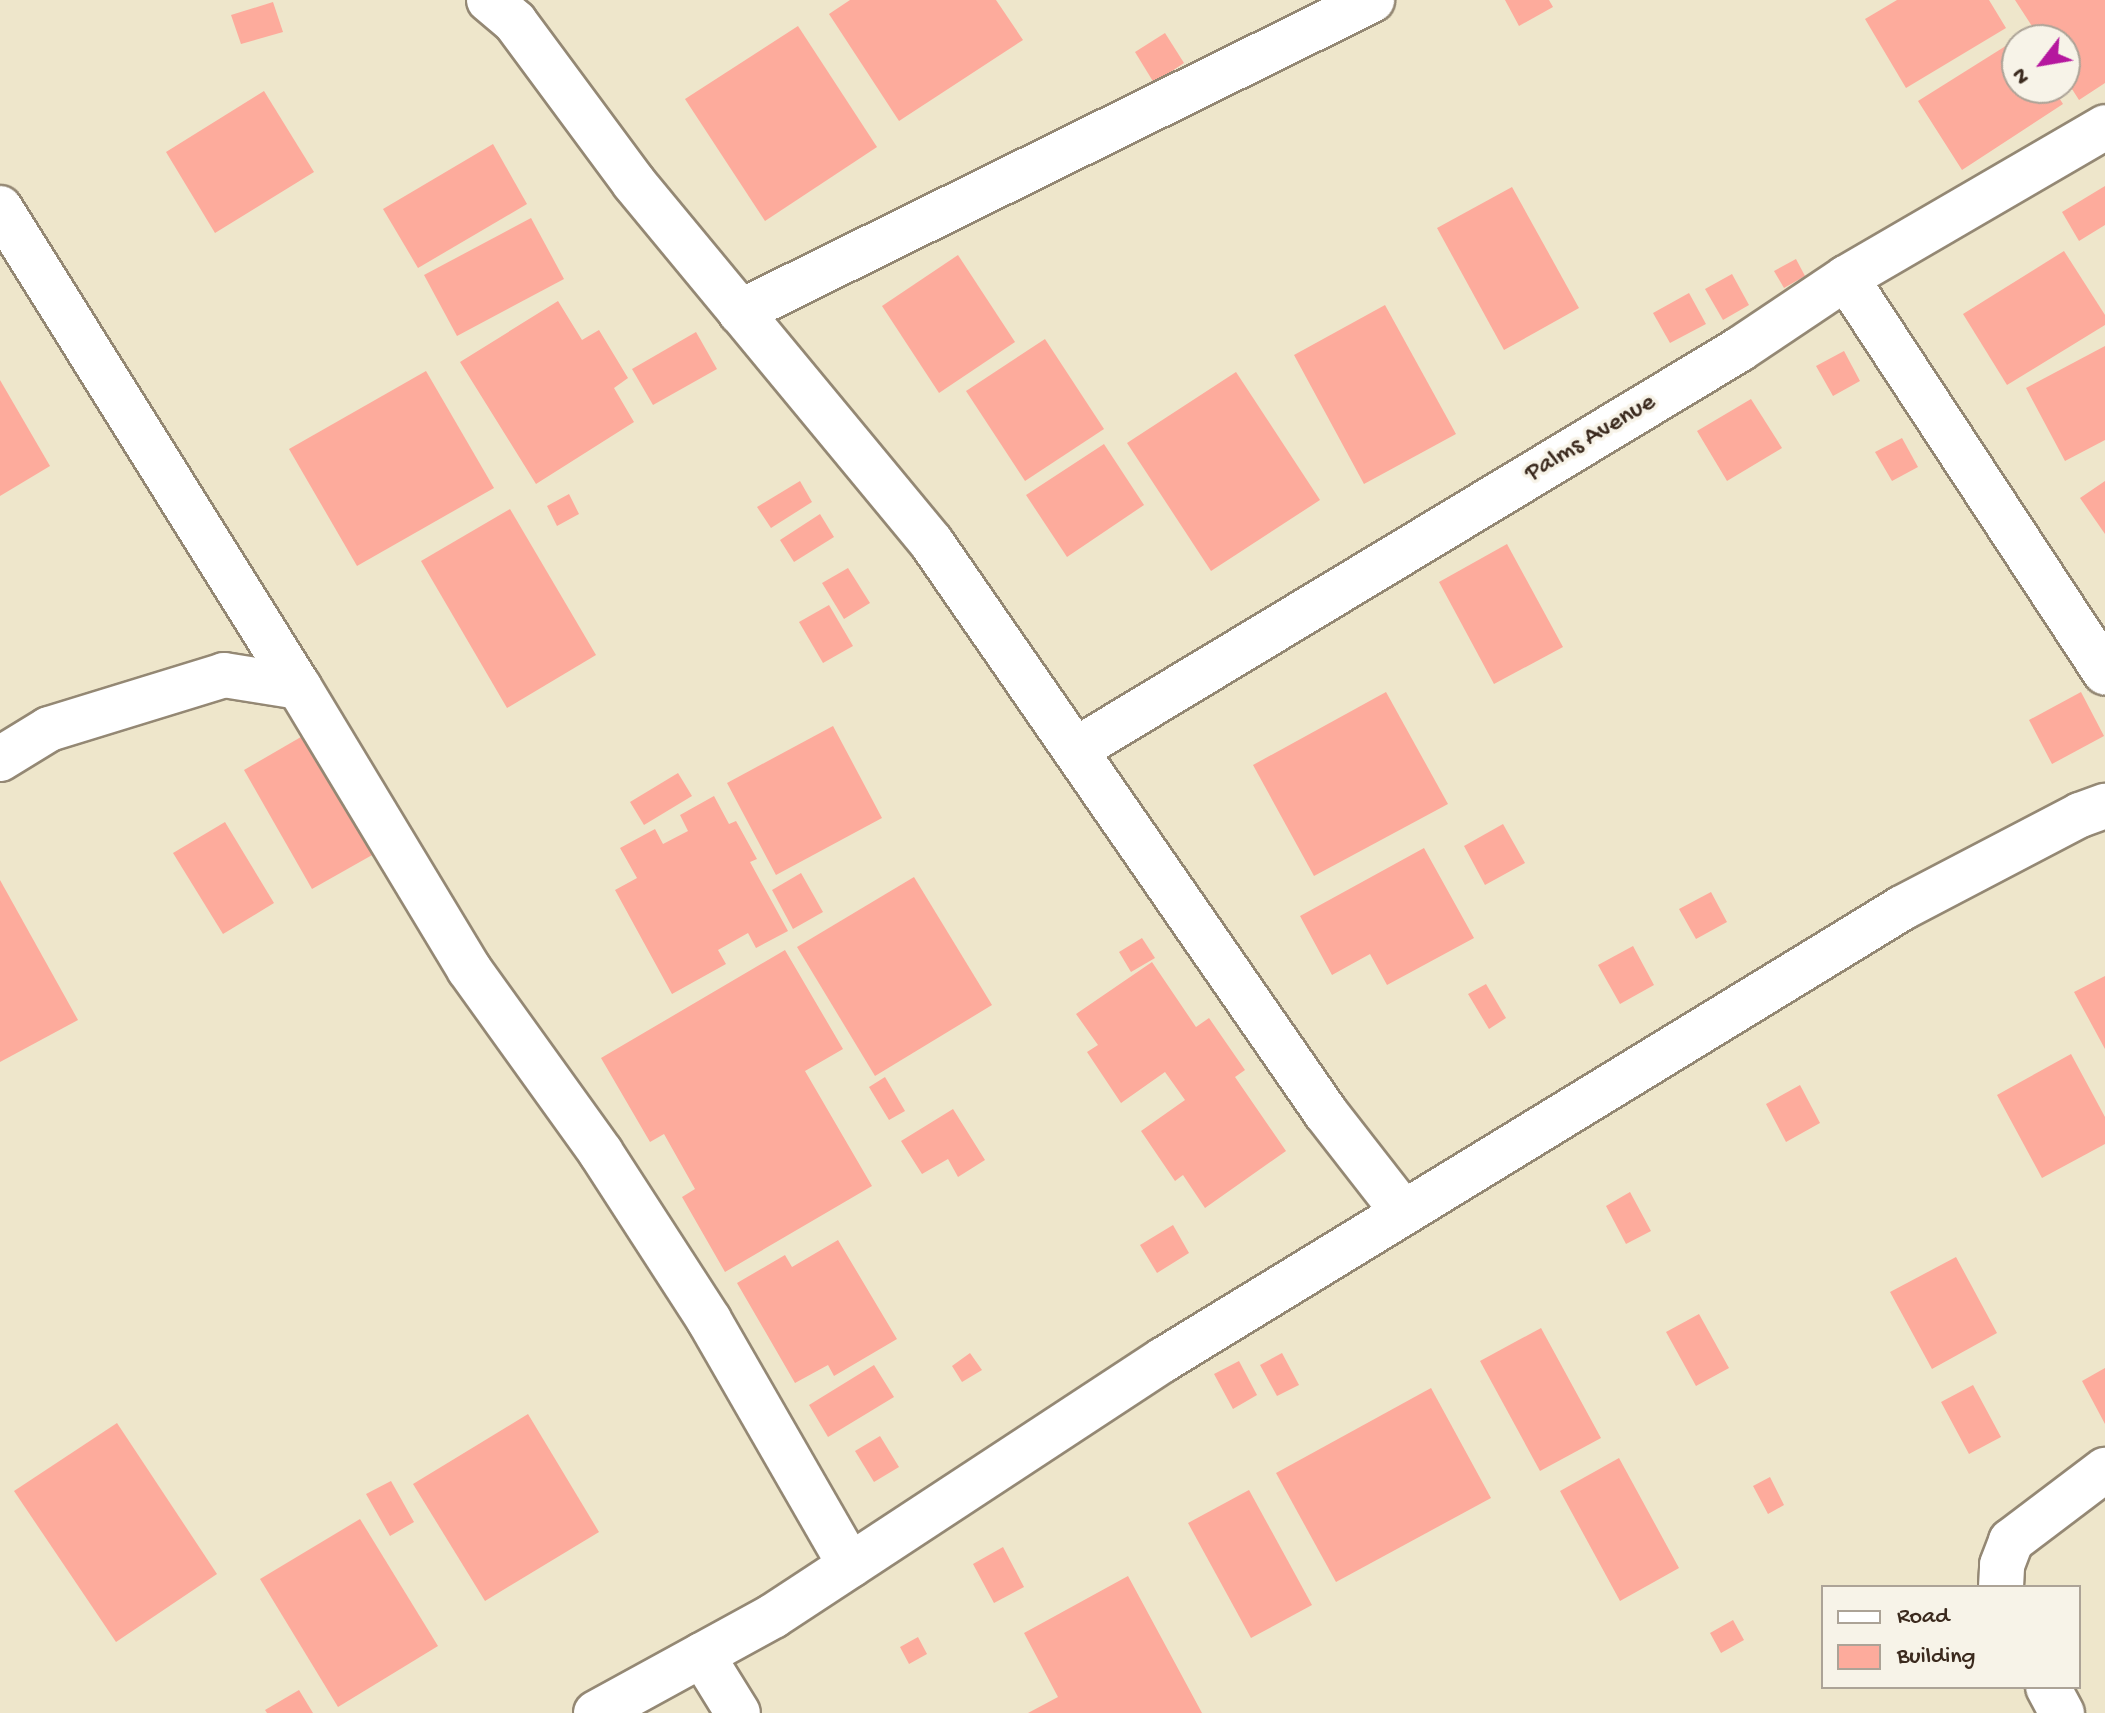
<!DOCTYPE html>
<style>
body{margin:0}
#map{position:relative;width:2105px;height:1713px;overflow:hidden;background:#eee6cb;font-family:"Gochi Hand",sans-serif}
div>[style]{position:absolute}
.building>*{inset:0;background:#fdab9c}
.roads{filter:drop-shadow(2px 0 #948874) drop-shadow(-2px 0 #948874) drop-shadow(0 2px #948874) drop-shadow(0 -2px #948874)}
.minor>*{height:44px;margin:-22px;padding:0 22px;transform-origin:22px;border-radius:22px;background:#fff}
span{translate:-50% -50%;white-space:nowrap;text-align:center;line-height:1.15;-webkit-text-stroke:7px #f7f3e8;paint-order:stroke}
.street-label{font-size:26px;color:#3b2a1e}
.legend{position:absolute;left:1821px;top:1585px;width:260px;height:104px;box-sizing:border-box;background:#f7f3e8;border:2px solid #aca397;margin:0;padding:10px 14px;list-style:none;font-size:24px;color:#3b2a1e}
.legend li{display:flex;align-items:center;gap:16px;height:40px}
.legend b{width:40px;border:2px solid #aca397}
.north{position:absolute;left:2001px;top:24px;width:80px;height:80px;box-sizing:border-box;background:#f7f3e8;border:2px solid #aca397;border-radius:50%;rotate:239deg;font-size:22px;font-weight:700;line-height:32px;text-align:center;color:#3b2a1e}
.north::after{content:'';display:block;margin:auto;width:28px;height:36px;background:#b5179e;clip-path:polygon(50% 0,100% 100%,50% 72%,0 100%)}
</style>
<div id="map">
<div class="building">
<i style="clip-path:polygon(850px 0,996px 0,1023px 40px,899px 121px,829px 14px)"></i>
<i style="clip-path:polygon(1505px 0,1549px 0,1553px 7px,1519px 26px)"></i>
<i style="clip-path:polygon(1897px 0,1989px 0,2006px 28px,1906px 88px,1865px 19px)"></i>
<i style="clip-path:polygon(2015px 0,2105px 0,2105px 83px,2079px 100px,2065px 78px,2065px 40px,2041px 40px)"></i>
<i style="clip-path:polygon(273px 2px,283px 32px,241px 44px,231px 15px)"></i>
<i style="clip-path:polygon(798px 26px,877px 147px,765px 221px,685px 99px)"></i>
<i style="clip-path:polygon(1165px 33px,1184px 63px,1154px 83px,1135px 52px)"></i>
<i style="clip-path:polygon(2020px 37px,2017px 88px,2053px 88px,2063px 104px,1962px 170px,1918px 101px)"></i>
<i style="clip-path:polygon(264px 91px,314px 172px,215px 233px,166px 152px)"></i>
<i style="clip-path:polygon(493px 144px,527px 204px,418px 268px,383px 209px)"></i>
<i style="clip-path:polygon(2105px 186px,2105px 225px,2079px 241px,2062px 212px)"></i>
<i style="clip-path:polygon(1512px 187px,1579px 308px,1504px 350px,1437px 228px)"></i>
<i style="clip-path:polygon(531px 218px,564px 279px,457px 336px,424px 275px)"></i>
<i style="clip-path:polygon(2064px 251px,2105px 315px,2105px 325px,2007px 385px,1963px 314px)"></i>
<i style="clip-path:polygon(958px 255px,1015px 342px,939px 393px,882px 306px)"></i>
<i style="clip-path:polygon(1796px 259px,1805px 276px,1784px 288px,1774px 271px)"></i>
<i style="clip-path:polygon(1732px 274px,1749px 305px,1723px 320px,1705px 289px)"></i>
<i style="clip-path:polygon(1689px 293px,1706px 324px,1670px 343px,1653px 313px)"></i>
<i style="clip-path:polygon(558px 301px,582px 340px,599px 330px,628px 378px,614px 388px,634px 422px,536px 484px,460px 362px)"></i>
<i style="clip-path:polygon(1385px 305px,1456px 434px,1364px 484px,1294px 355px)"></i>
<i style="clip-path:polygon(696px 332px,717px 369px,653px 405px,632px 369px)"></i>
<i style="clip-path:polygon(1045px 339px,1104px 429px,1025px 481px,966px 391px)"></i>
<i style="clip-path:polygon(2105px 346px,2105px 440px,2065px 461px,2026px 388px)"></i>
<i style="clip-path:polygon(1844px 351px,1860px 381px,1833px 396px,1816px 366px)"></i>
<i style="clip-path:polygon(426px 371px,494px 488px,357px 566px,289px 449px)"></i>
<i style="clip-path:polygon(1236px 372px,1320px 500px,1211px 571px,1127px 443px)"></i>
<i style="clip-path:polygon(0 380px,50px 466px,0 496px)"></i>
<i style="clip-path:polygon(1751px 399px,1782px 448px,1727px 481px,1697px 431px)"></i>
<i style="clip-path:polygon(1902px 438px,1918px 467px,1892px 481px,1875px 452px)"></i>
<i style="clip-path:polygon(1104px 444px,1144px 505px,1067px 557px,1026px 495px)"></i>
<i style="clip-path:polygon(800px 481px,812px 502px,771px 528px,757px 507px)"></i>
<i style="clip-path:polygon(2105px 481px,2105px 534px,2080px 498px)"></i>
<i style="clip-path:polygon(569px 494px,579px 514px,557px 526px,547px 506px)"></i>
<i style="clip-path:polygon(510px 509px,596px 655px,507px 708px,421px 561px)"></i>
<i style="clip-path:polygon(820px 514px,834px 537px,794px 562px,780px 540px)"></i>
<i style="clip-path:polygon(1507px 544px,1563px 647px,1494px 684px,1439px 582px)"></i>
<i style="clip-path:polygon(848px 568px,870px 603px,844px 619px,822px 583px)"></i>
<i style="clip-path:polygon(829px 605px,853px 646px,823px 663px,799px 622px)"></i>
<i style="clip-path:polygon(1386px 692px,1448px 804px,1314px 876px,1253px 765px)"></i>
<i style="clip-path:polygon(2081px 692px,2104px 736px,2052px 764px,2029px 720px)"></i>
<i style="clip-path:polygon(833px 726px,882px 818px,776px 875px,727px 783px)"></i>
<i style="clip-path:polygon(313px 730px,381px 850px,312px 889px,244px 770px)"></i>
<i style="clip-path:polygon(678px 773px,692px 796px,644px 825px,630px 802px)"></i>
<i style="clip-path:polygon(714px 796px,729px 824px,736px 821px,757px 859px,750px 862px,788px 931px,756px 948px,748px 933px,718px 950px,726px 964px,672px 994px,615px 890px,637px 878px,620px 848px,655px 829px,663px 844px,688px 831px,680px 815px)"></i>
<i style="clip-path:polygon(225px 822px,274px 903px,223px 934px,173px 853px)"></i>
<i style="clip-path:polygon(1503px 824px,1525px 863px,1485px 885px,1464px 846px)"></i>
<i style="clip-path:polygon(1424px 848px,1474px 938px,1387px 985px,1370px 954px,1332px 975px,1300px 916px)"></i>
<i style="clip-path:polygon(801px 873px,823px 912px,793px 929px,772px 890px)"></i>
<i style="clip-path:polygon(914px 877px,992px 1005px,875px 1076px,797px 947px)"></i>
<i style="clip-path:polygon(0 880px,78px 1020px,0 1062px)"></i>
<i style="clip-path:polygon(1711px 892px,1727px 922px,1696px 939px,1679px 909px)"></i>
<i style="clip-path:polygon(1142px 938px,1155px 958px,1131px 972px,1119px 952px)"></i>
<i style="clip-path:polygon(1633px 946px,1654px 985px,1620px 1004px,1598px 965px)"></i>
<i style="clip-path:polygon(785px 950px,843px 1049px,805px 1071px,872px 1186px,725px 1272px,682px 1197px,695px 1189px,664px 1134px,650px 1142px,601px 1058px)"></i>
<i style="clip-path:polygon(1152px 962px,1196px 1027px,1209px 1018px,1245px 1070px,1235px 1077px,1286px 1151px,1205px 1208px,1183px 1175px,1175px 1181px,1141px 1131px,1185px 1100px,1165px 1072px,1121px 1103px,1087px 1052px,1098px 1045px,1076px 1014px)"></i>
<i style="clip-path:polygon(2105px 976px,2105px 1049px,2074px 992px)"></i>
<i style="clip-path:polygon(1486px 984px,1506px 1018px,1489px 1029px,1468px 994px)"></i>
<i style="clip-path:polygon(2071px 1054px,2105px 1117px,2105px 1144px,2042px 1178px,1997px 1095px)"></i>
<i style="clip-path:polygon(885px 1077px,905px 1111px,889px 1120px,869px 1087px)"></i>
<i style="clip-path:polygon(1800px 1085px,1820px 1123px,1786px 1142px,1766px 1104px)"></i>
<i style="clip-path:polygon(953px 1109px,985px 1160px,958px 1177px,948px 1159px,922px 1174px,901px 1141px)"></i>
<i style="clip-path:polygon(1630px 1192px,1651px 1231px,1626px 1244px,1606px 1206px)"></i>
<i style="clip-path:polygon(1173px 1225px,1189px 1253px,1157px 1273px,1140px 1245px)"></i>
<i style="clip-path:polygon(838px 1240px,897px 1339px,834px 1376px,828px 1365px,795px 1383px,737px 1283px,785px 1255px,792px 1267px)"></i>
<i style="clip-path:polygon(1956px 1257px,1997px 1333px,1932px 1369px,1890px 1292px)"></i>
<i style="clip-path:polygon(1699px 1314px,1729px 1368px,1696px 1386px,1666px 1332px)"></i>
<i style="clip-path:polygon(1541px 1328px,1601px 1438px,1540px 1471px,1480px 1361px)"></i>
<i style="clip-path:polygon(970px 1353px,982px 1370px,962px 1382px,952px 1366px)"></i>
<i style="clip-path:polygon(1282px 1353px,1299px 1385px,1277px 1396px,1260px 1365px)"></i>
<i style="clip-path:polygon(1239px 1361px,1257px 1395px,1233px 1409px,1214px 1374px)"></i>
<i style="clip-path:polygon(874px 1365px,894px 1397px,828px 1437px,809px 1405px)"></i>
<i style="clip-path:polygon(2105px 1368px,2105px 1424px,2082px 1381px)"></i>
<i style="clip-path:polygon(1973px 1385px,2001px 1437px,1969px 1454px,1941px 1402px)"></i>
<i style="clip-path:polygon(1431px 1388px,1491px 1498px,1336px 1582px,1276px 1473px)"></i>
<i style="clip-path:polygon(528px 1414px,599px 1532px,485px 1601px,413px 1484px)"></i>
<i style="clip-path:polygon(117px 1423px,217px 1574px,116px 1642px,14px 1491px)"></i>
<i style="clip-path:polygon(880px 1436px,899px 1467px,874px 1482px,855px 1451px)"></i>
<i style="clip-path:polygon(1619px 1458px,1679px 1568px,1620px 1601px,1560px 1491px)"></i>
<i style="clip-path:polygon(1770px 1477px,1784px 1505px,1768px 1514px,1753px 1486px)"></i>
<i style="clip-path:polygon(391px 1481px,414px 1522px,390px 1536px,366px 1494px)"></i>
<i style="clip-path:polygon(1249px 1490px,1312px 1605px,1251px 1638px,1188px 1523px)"></i>
<i style="clip-path:polygon(360px 1519px,438px 1646px,338px 1707px,260px 1579px)"></i>
<i style="clip-path:polygon(1003px 1547px,1024px 1587px,994px 1603px,973px 1564px)"></i>
<i style="clip-path:polygon(1128px 1576px,1202px 1713px,1028px 1713px,1058px 1697px,1024px 1633px)"></i>
<i style="clip-path:polygon(1733px 1620px,1744px 1640px,1721px 1653px,1710px 1633px)"></i>
<i style="clip-path:polygon(918px 1637px,927px 1654px,909px 1664px,900px 1647px)"></i>
<i style="clip-path:polygon(299px 1690px,313px 1713px,267px 1713px,265px 1710px)"></i>
</div>
<div class="roads">
<div class="minor">
<i style="left:489px;top:0;width:34px;rotate:40deg"></i>
<i style="left:515px;top:22px;width:200px;rotate:53.5deg"></i>
<i style="left:634px;top:183px;width:466px;rotate:50.4deg"></i>
<i style="left:931px;top:542px;width:694px;rotate:55.33deg"></i>
<i style="left:1326px;top:1113px;width:125px;rotate:52.1deg"></i>
<i style="left:0;top:208px;width:565px;rotate:58.03deg"></i>
<i style="left:299px;top:687px;width:329px;rotate:58.9deg"></i>
<i style="left:469px;top:969px;width:226px;rotate:54.3deg"></i>
<i style="left:601px;top:1153px;width:199px;rotate:57.1deg"></i>
<i style="left:709px;top:1320px;width:283px;rotate:60.1deg"></i>
<i style="left:1846px;top:278px;width:472px;rotate:56.7deg"></i>
<i style="left:740px;top:312px;width:705px;rotate:-26.27deg"></i>
<i style="left:1077px;top:749px;width:774px;rotate:-31.1deg"></i>
<i style="left:1740px;top:349px;width:128px;rotate:-33.8deg"></i>
<i style="left:1846px;top:278px;width:300px;rotate:-30.2deg"></i>
<i style="left:0;top:759px;width:57px;rotate:-31.5deg"></i>
<i style="left:49px;top:729px;width:183px;rotate:-17.1deg"></i>
<i style="left:224px;top:675px;width:76px;rotate:9.1deg"></i>
<i style="left:2001px;top:1587px;width:22px;rotate:-87deg"></i>
<i style="left:2002px;top:1565px;width:26px;rotate:-69deg"></i>
<i style="left:2011px;top:1541px;width:118px;rotate:-37.1deg"></i>
<i style="left:702px;top:1655px;width:68px;rotate:58.2deg"></i>
<i style="left:2048px;top:1687px;width:30px;rotate:62deg"></i>
<i style="left:596px;top:1713px;width:202px;rotate:-28.7deg"></i>
<i style="left:773px;top:1616px;width:467px;rotate:-33.3deg"></i>
<i style="left:1163px;top:1360px;width:866px;rotate:-31.45deg"></i>
<i style="left:1902px;top:908px;width:201px;rotate:-27.6deg"></i>
<i style="left:2080px;top:815px;width:27px;rotate:-20deg"></i>
</div>
</div>
<div class="street-label">
<span style="left:1591px;top:439px;rotate:-31deg">Palms Avenue</span>
</div>
<ul class="legend">
<li><b style="height:10px;background:#fff"></b>Road</li>
<li><b style="height:22px;background:#fdab9c"></b>Building</li>
</ul>
<div class="north">N</div>
</div>
